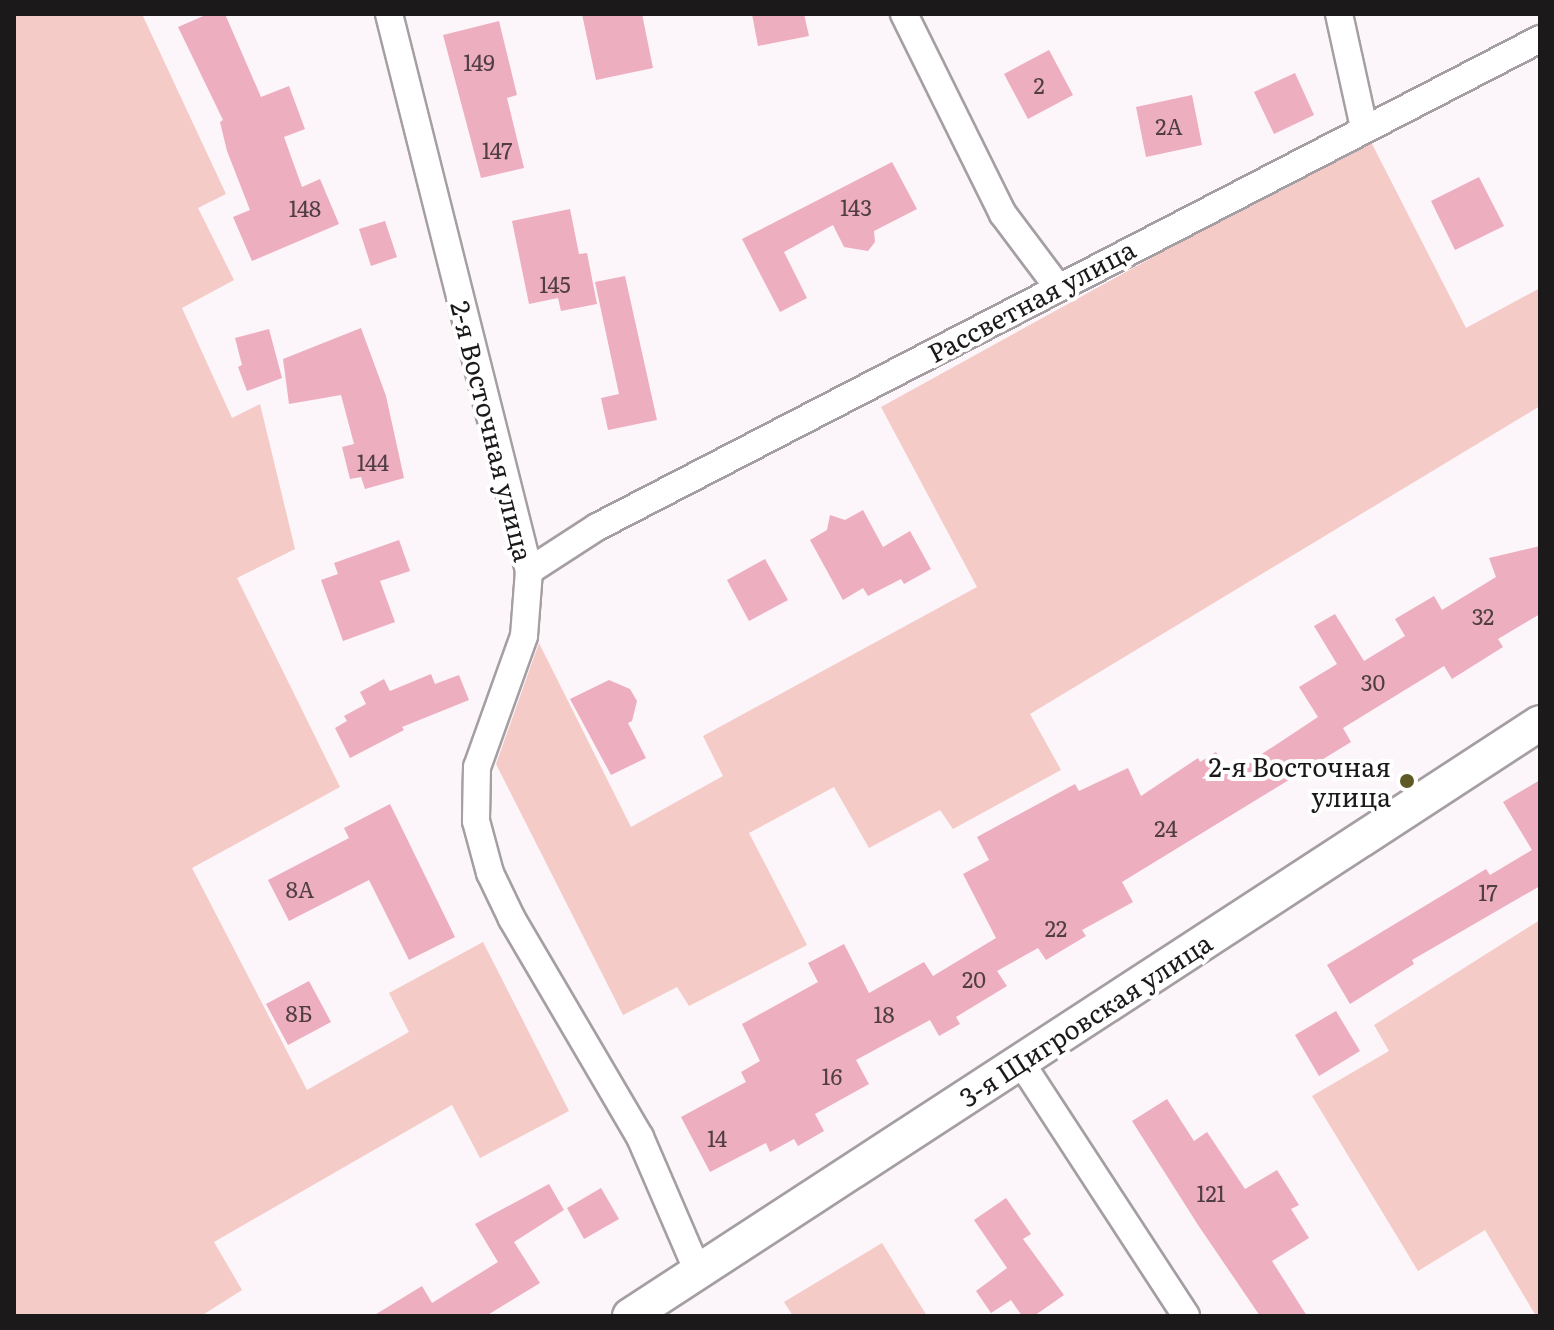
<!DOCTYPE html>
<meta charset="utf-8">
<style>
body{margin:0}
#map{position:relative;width:1554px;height:1330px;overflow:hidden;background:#fcf5fa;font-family:Literata,serif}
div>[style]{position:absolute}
.green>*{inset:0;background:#f4cbc6}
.building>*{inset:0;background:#edaec0}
.roads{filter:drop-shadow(2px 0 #a59ea3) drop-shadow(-2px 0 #a59ea3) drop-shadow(0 2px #a59ea3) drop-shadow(0 -2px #a59ea3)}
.minor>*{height:26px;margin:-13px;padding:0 13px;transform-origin:13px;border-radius:13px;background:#fff}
.tertiary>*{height:34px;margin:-17px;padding:0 17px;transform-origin:17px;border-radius:17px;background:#fff}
.dots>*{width:22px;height:22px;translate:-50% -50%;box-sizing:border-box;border:4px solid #fff;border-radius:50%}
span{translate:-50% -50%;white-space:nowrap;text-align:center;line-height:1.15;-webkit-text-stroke:8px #fff;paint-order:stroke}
.number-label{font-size:22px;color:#503e44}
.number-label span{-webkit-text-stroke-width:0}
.street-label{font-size:26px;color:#1c191b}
.poi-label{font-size:26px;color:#1c191b}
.right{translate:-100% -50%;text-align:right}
.frame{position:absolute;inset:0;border:16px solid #1c191b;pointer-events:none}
</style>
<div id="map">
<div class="green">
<i style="clip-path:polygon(14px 14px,142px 14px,226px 194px,198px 208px,234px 280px,182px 308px,232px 418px,260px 404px,295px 549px,237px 578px,340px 787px,192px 868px,307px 1090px,409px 1032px,389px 993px,483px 942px,569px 1111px,480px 1158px,452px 1105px,214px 1242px,242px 1290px,201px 1316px,14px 1316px)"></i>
<i style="clip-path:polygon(1369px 138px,1466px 328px,1540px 288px,1540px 406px,1030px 714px,1061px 770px,953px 829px,940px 810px,869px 848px,834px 787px,749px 833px,807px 945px,689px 1006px,677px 987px,623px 1015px,496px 764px,539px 643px,631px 827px,723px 776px,703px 736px,977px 587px,881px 407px)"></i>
<i style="clip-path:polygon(1540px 920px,1540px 1316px,1536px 1316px,1485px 1230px,1418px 1271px,1312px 1096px,1389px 1051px,1374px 1025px)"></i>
<i style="clip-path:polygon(882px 1243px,927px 1316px,793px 1316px,784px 1302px)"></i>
</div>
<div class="building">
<i style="clip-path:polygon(208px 14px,225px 14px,261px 97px,289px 86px,305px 129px,284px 137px,302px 187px,320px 179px,339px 224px,252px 261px,233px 217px,250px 210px,227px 151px,220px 122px,223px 120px,178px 27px)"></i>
<i style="clip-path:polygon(582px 14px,642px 14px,653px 68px,596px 80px)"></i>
<i style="clip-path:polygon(752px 14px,804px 14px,809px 36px,758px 46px)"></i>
<i style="clip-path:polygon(499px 21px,517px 95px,507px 98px,524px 168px,481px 178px,443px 35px)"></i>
<i style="clip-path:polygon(1049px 50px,1073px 95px,1028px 119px,1004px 74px)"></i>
<i style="clip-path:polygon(1295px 73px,1314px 115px,1274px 134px,1254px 92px)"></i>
<i style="clip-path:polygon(1192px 95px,1202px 145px,1146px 157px,1136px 107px)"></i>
<i style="clip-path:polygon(892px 162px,917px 209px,874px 231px,875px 242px,868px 251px,844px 247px,833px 225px,784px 252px,807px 298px,780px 312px,742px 239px)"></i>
<i style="clip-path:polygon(1479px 177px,1504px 226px,1455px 250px,1431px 201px)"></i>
<i style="clip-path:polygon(570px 209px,579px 254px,587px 253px,597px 304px,561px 311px,558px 298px,529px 304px,512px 221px)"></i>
<i style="clip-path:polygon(385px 221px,397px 257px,371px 266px,359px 229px)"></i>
<i style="clip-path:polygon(625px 276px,657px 420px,608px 430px,601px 398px,619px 394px,595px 282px)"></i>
<i style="clip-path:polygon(361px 328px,386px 396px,404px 478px,365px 489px,361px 477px,350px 479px,342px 447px,354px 444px,341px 395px,289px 404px,283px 359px)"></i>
<i style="clip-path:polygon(269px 329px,282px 378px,247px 391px,238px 367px,242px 365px,235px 338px)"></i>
<i style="clip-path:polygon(863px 510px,883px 547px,910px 531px,931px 569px,904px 584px,901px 579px,868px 596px,863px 588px,843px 600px,810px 540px,827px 530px,830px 515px,845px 520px)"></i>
<i style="clip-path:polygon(399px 540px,410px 571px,380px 581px,395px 622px,343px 641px,321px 580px,338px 574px,334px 563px)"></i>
<i style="clip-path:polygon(1540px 546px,1540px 614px,1498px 639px,1503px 647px,1452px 679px,1444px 666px,1343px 728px,1351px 742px,1122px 882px,1133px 902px,1082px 930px,1086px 936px,1046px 960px,1038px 948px,997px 971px,1007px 986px,956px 1017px,960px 1024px,939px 1036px,930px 1020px,856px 1060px,869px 1084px,815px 1114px,824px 1131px,798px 1146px,794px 1139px,770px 1152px,766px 1143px,710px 1172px,681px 1117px,746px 1082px,741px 1072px,760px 1061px,742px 1024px,818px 982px,808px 963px,844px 944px,869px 993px,924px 962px,933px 976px,996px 938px,963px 874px,989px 860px,977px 837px,1075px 784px,1079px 791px,1128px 768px,1141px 796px,1198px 758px,1200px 762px,1216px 752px,1230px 775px,1318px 717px,1299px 687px,1337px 664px,1314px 626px,1335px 614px,1364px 661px,1405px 636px,1395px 619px,1434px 596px,1442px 610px,1496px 577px,1489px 558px)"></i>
<i style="clip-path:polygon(765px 559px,788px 600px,749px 621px,727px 580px)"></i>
<i style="clip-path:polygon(431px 674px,435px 684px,459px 675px,469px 700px,402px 727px,404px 730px,350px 758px,335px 728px,347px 721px,344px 716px,366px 704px,360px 692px,384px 679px,390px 691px)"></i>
<i style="clip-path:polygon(609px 680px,630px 689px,637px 701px,632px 721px,628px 723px,646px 758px,611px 775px,570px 699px)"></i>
<i style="clip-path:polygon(1540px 780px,1540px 886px,1412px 960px,1414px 964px,1350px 1004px,1327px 965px,1486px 869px,1490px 875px,1532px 850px,1503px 802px)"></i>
<i style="clip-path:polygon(390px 804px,455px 937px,409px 960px,369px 880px,289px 921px,268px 880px,349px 838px,344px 828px)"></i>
<i style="clip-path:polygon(309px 981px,331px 1022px,288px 1045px,266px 1004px)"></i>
<i style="clip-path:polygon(1336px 1011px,1360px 1051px,1319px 1076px,1295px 1035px)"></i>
<i style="clip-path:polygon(1167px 1099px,1194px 1141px,1207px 1132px,1245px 1189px,1277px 1170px,1299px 1205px,1291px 1209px,1309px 1238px,1272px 1261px,1307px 1316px,1260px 1316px,1198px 1225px,1132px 1121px)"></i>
<i style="clip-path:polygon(549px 1184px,564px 1210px,514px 1242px,540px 1283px,486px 1316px,373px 1316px,422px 1286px,432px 1303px,498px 1262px,475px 1224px)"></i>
<i style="clip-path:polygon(601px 1188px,619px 1219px,584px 1239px,567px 1208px)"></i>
<i style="clip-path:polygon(1006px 1198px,1031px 1234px,1023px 1239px,1064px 1295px,1034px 1316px,1022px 1316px,1011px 1300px,991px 1313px,976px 1291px,1007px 1268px,974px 1220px)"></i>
</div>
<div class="roads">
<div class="minor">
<i style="left:389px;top:14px;width:574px;rotate:75.89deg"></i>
<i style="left:529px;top:571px;width:65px;rotate:94.4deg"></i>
<i style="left:524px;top:636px;width:139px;rotate:109.7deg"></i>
<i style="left:477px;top:767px;width:54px;rotate:91.1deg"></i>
<i style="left:476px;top:821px;width:54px;rotate:74.9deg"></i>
<i style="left:490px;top:873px;width:51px;rotate:64.4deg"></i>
<i style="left:512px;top:919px;width:253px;rotate:59.6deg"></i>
<i style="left:640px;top:1137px;width:149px;rotate:66.7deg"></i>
<i style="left:904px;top:14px;width:223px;rotate:63.7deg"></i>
<i style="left:1003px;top:214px;width:90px;rotate:53.1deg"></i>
<i style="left:1339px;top:14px;width:117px;rotate:77.6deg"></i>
<i style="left:529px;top:571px;width:81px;rotate:-32.9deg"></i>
<i style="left:597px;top:527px;width:1062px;rotate:-27.36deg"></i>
<i style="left:1020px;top:1061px;width:304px;rotate:56.9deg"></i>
</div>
<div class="tertiary">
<i style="left:630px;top:1316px;width:1086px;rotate:-33.09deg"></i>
</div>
</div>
<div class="dots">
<i style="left:1407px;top:781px;background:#5e5926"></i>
</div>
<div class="number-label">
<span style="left:479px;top:62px">149</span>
<span style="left:1039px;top:85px">2</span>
<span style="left:1169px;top:126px">2А</span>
<span style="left:497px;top:150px">147</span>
<span style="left:856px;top:207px">143</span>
<span style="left:305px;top:208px">148</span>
<span style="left:555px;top:284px">145</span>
<span style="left:373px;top:462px">144</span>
<span style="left:1483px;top:616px">32</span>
<span style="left:1373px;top:682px">30</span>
<span style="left:1166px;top:828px">24</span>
<span style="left:300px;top:889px">8А</span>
<span style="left:1488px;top:892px">17</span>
<span style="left:1056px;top:928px">22</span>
<span style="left:974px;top:979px">20</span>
<span style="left:299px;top:1013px">8Б</span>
<span style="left:884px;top:1014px">18</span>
<span style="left:832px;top:1076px">16</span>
<span style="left:717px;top:1138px">14</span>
<span style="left:1211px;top:1193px">121</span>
</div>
<div class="street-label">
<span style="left:1031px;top:300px;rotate:-28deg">Рассветная улица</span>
<span style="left:493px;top:431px;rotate:76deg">2-я Восточная улица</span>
<span style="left:1085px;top:1019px;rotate:-33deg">3-я Щигровская улица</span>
</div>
<div class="poi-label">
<span class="right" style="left:1391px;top:781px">2-я Восточная<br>улица</span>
</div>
<div class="frame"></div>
</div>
